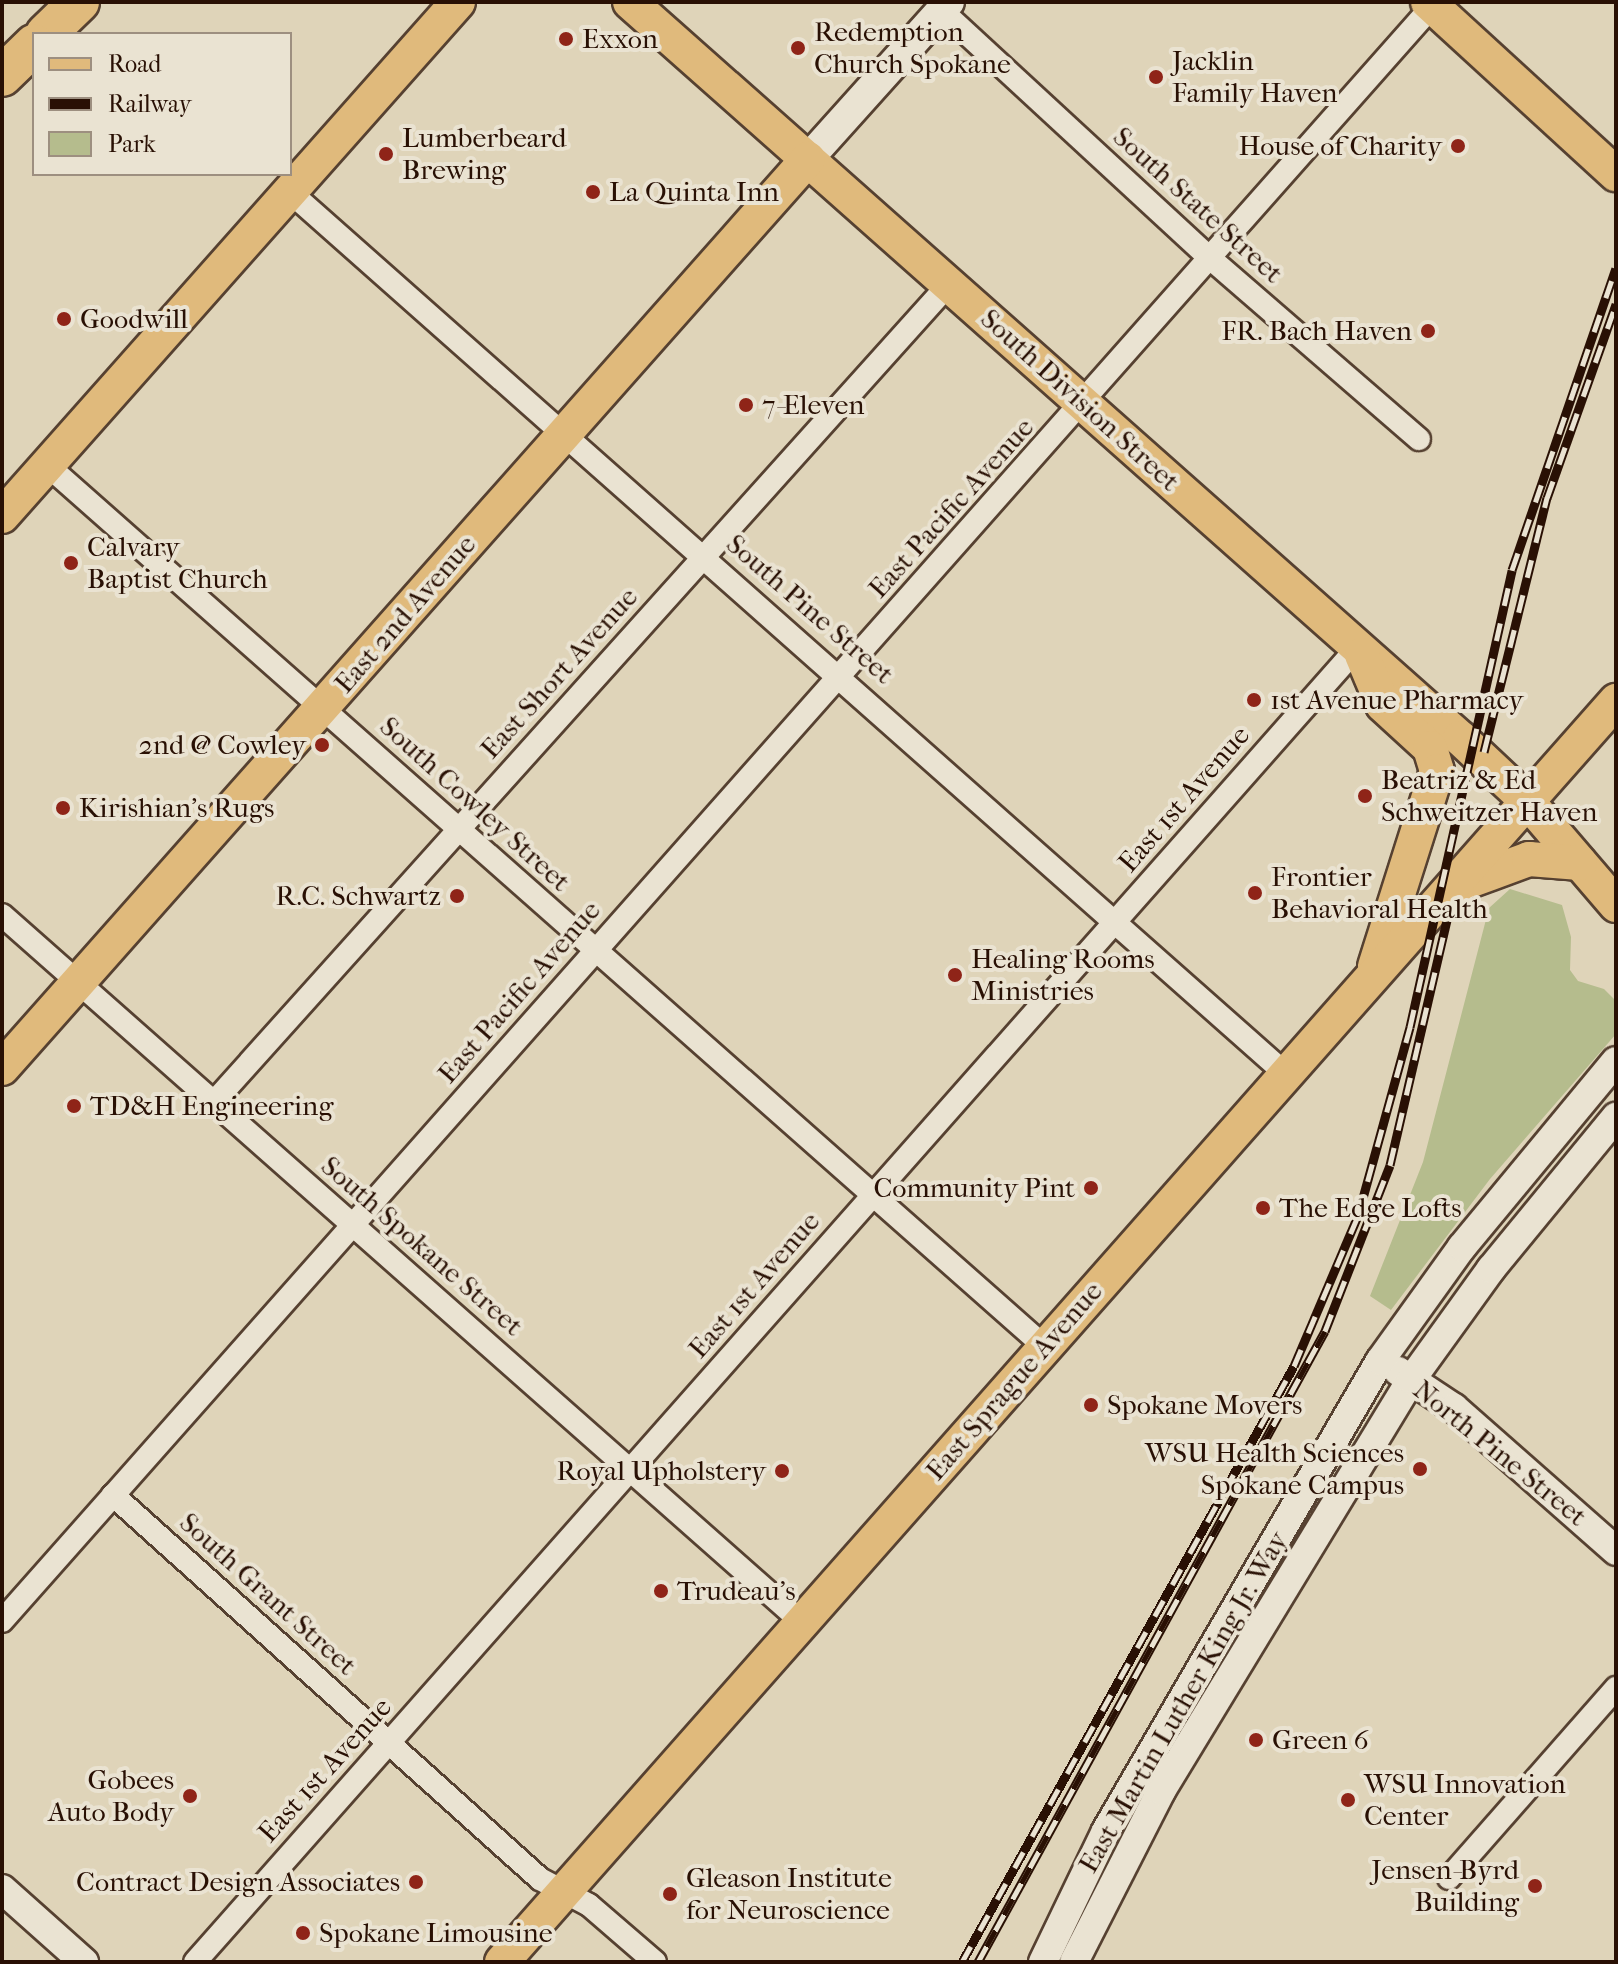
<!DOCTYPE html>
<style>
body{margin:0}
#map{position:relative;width:1618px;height:1964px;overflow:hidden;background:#dfd4b9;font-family:"IM FELL French Canon",serif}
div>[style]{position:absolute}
.green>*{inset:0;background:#b5bc8d}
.roads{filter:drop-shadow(2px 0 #564131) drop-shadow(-2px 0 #564131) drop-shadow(0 2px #564131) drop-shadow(0 -2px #564131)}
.minor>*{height:22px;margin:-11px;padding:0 11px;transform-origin:11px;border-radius:11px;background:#eae3d2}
.tertiary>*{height:28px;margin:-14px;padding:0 14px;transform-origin:14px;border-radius:14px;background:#eae3d2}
.secondary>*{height:30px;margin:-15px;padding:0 15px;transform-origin:15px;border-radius:15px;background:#eae3d2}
.primary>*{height:34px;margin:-17px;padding:0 17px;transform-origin:17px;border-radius:17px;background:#e0ba7c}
.motorway>*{height:40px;margin:-20px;padding:0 20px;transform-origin:20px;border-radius:20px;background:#e0ba7c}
.rail>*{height:9px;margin-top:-4.5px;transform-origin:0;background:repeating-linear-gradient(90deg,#eae3d2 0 18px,#291004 0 36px);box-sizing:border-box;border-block:2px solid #291004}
.dots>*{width:22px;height:22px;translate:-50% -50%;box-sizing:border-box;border:4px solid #eae3d2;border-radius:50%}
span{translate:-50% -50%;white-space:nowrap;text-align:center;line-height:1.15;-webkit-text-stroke:8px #eae3d2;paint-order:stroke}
.poi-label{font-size:28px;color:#291004}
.left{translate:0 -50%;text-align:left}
.right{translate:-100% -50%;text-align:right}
.street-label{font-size:28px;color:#291004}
.frame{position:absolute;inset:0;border:4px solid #291004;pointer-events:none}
.legend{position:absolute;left:32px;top:32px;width:260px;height:144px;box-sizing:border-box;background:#eae3d2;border:2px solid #9d8f80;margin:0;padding:10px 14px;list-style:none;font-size:24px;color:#291004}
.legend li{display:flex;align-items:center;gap:16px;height:40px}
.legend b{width:40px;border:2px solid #9d8f80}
</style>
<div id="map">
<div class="green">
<i style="clip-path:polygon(1510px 889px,1562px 905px,1571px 937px,1570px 970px,1578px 981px,1604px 989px,1616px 1001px,1616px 1034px,1490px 1179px,1391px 1310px,1370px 1296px,1423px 1162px,1489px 908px)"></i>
</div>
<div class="roads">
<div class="minor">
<i style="left:941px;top:10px;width:367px;rotate:42.7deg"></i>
<i style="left:1211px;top:259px;width:275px;rotate:40.9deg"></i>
<i style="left:290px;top:192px;width:1330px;rotate:41.53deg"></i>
<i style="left:47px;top:465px;width:1330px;rotate:41.47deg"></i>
<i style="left:2px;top:915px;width:1069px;rotate:41.47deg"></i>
<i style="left:214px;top:1102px;width:1100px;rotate:-48.06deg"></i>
<i style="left:113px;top:1495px;width:574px;rotate:41.96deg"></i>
<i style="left:540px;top:1879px;width:55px;rotate:28deg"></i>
<i style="left:589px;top:1905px;width:87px;rotate:40.8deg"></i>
<i style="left:2px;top:1621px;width:2163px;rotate:-48.47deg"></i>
<i style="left:1449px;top:1878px;width:253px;rotate:-48.7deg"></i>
<i style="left:195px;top:1962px;width:1756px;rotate:-48.51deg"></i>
</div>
<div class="tertiary">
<i style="left:1398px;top:1371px;width:67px;rotate:33.5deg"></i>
<i style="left:1454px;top:1408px;width:216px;rotate:41.4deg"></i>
<i style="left:2px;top:1889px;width:110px;rotate:41.7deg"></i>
<i style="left:1043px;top:1962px;width:145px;rotate:-64.3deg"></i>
<i style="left:1106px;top:1831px;width:544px;rotate:-59.76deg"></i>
<i style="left:1380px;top:1361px;width:140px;rotate:-54.3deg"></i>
<i style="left:1462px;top:1247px;width:241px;rotate:-50.4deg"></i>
<i style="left:1074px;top:1962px;width:192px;rotate:-63deg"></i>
<i style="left:1161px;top:1791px;width:481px;rotate:-58.7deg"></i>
<i style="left:1411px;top:1380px;width:137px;rotate:-54.2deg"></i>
<i style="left:1491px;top:1269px;width:197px;rotate:-50.6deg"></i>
</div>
<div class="secondary">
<i style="left:808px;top:159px;width:211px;rotate:-48.1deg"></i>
</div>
<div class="primary">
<i style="left:630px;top:2px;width:1109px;rotate:41.56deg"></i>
<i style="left:1460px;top:738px;width:92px;rotate:43.2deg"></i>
<i style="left:1527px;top:801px;width:137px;rotate:49.4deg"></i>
<i style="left:1428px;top:2px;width:255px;rotate:42.5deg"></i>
<i style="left:2px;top:516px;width:687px;rotate:-48.42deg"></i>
<i style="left:1362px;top:655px;width:54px;rotate:67.2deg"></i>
<i style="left:1383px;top:705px;width:64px;rotate:42.5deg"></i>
<i style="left:1430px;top:748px;width:24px;rotate:73deg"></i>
<i style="left:1437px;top:771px;width:205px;rotate:107.6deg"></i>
<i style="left:1458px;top:885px;width:76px;rotate:-20.1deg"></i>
<i style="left:1529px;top:859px;width:51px;rotate:4.5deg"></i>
<i style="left:2px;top:1068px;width:1215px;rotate:-48.44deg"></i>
<i style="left:502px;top:1962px;width:1683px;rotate:-48.54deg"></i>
</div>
<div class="motorway">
<i style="left:46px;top:34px;width:46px;rotate:-44.1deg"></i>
<i style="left:2px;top:76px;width:45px;rotate:-44.1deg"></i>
</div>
</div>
<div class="rail">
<i style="left:1484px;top:752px;width:262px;rotate:-76.1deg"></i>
<i style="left:1547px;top:498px;width:206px;rotate:-70.4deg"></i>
<i style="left:962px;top:1962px;width:682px;rotate:-60.88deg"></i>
<i style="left:1294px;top:1366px;width:163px;rotate:-66.9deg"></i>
<i style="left:1358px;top:1216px;width:196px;rotate:-74.6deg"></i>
<i style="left:1410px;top:1027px;width:468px;rotate:-77.4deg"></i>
<i style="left:1512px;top:570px;width:319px;rotate:-71deg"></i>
<i style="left:978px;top:1962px;width:720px;rotate:-61.19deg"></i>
<i style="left:1325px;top:1331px;width:178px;rotate:-68.6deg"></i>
<i style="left:1390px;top:1165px;width:260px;rotate:-76.9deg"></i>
</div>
<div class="dots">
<i style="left:566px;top:39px;background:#8f2418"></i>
<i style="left:798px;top:48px;background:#8f2418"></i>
<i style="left:1156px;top:77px;background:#8f2418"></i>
<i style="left:1458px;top:146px;background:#8f2418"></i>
<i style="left:386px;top:154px;background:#8f2418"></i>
<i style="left:593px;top:192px;background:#8f2418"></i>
<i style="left:64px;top:319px;background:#8f2418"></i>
<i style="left:1428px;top:331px;background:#8f2418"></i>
<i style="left:746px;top:405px;background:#8f2418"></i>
<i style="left:71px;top:563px;background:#8f2418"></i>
<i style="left:1254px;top:700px;background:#8f2418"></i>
<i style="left:322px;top:745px;background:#8f2418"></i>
<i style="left:1365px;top:796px;background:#8f2418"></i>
<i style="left:63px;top:808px;background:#8f2418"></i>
<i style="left:1255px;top:893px;background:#8f2418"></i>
<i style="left:457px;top:896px;background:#8f2418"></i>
<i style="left:955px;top:975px;background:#8f2418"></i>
<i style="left:74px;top:1106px;background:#8f2418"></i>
<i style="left:1091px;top:1188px;background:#8f2418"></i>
<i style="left:1263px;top:1208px;background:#8f2418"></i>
<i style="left:1091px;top:1405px;background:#8f2418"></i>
<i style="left:1420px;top:1469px;background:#8f2418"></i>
<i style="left:782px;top:1471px;background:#8f2418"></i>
<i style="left:661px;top:1591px;background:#8f2418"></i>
<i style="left:1256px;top:1740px;background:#8f2418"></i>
<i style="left:190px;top:1796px;background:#8f2418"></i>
<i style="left:1348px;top:1800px;background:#8f2418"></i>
<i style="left:416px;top:1882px;background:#8f2418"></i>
<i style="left:1535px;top:1886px;background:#8f2418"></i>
<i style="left:670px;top:1894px;background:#8f2418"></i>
<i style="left:303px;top:1933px;background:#8f2418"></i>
</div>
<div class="poi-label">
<span class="left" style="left:814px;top:48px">Redemption<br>Church Spokane</span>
<span class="left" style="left:582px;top:39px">Exxon</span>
<span class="left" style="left:1172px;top:77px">Jacklin<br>Family Haven</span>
<span class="left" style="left:402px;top:154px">Lumberbeard<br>Brewing</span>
<span class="right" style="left:1442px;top:146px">House of Charity</span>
<span class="left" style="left:609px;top:192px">La Quinta Inn</span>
<span class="left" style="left:80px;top:319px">Goodwill</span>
<span class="right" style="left:1412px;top:331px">FR. Bach Haven</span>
<span class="left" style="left:762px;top:405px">7-Eleven</span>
<span class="left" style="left:87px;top:563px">Calvary<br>Baptist Church</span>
<span class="left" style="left:1270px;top:700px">1st Avenue Pharmacy</span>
<span class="right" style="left:306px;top:745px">2nd @ Cowley</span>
<span class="left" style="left:1381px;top:796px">Beatriz &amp; Ed<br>Schweitzer Haven</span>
<span class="left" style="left:79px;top:808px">Kirishian's Rugs</span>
<span class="left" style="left:1271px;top:893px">Frontier<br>Behavioral Health</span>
<span class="right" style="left:441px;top:896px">R.C. Schwartz</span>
<span class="left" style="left:971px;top:975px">Healing Rooms<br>Ministries</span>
<span class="left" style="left:90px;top:1106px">TD&amp;H Engineering</span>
<span class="right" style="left:1075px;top:1188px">Community Pint</span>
<span class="left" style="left:1279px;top:1208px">The Edge Lofts</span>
<span class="left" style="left:1107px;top:1405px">Spokane Movers</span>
<span class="right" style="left:1404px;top:1469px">WSU Health Sciences<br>Spokane Campus</span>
<span class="right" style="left:766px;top:1471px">Royal Upholstery</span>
<span class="left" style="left:677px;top:1591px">Trudeau's</span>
<span class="left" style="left:1272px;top:1740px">Green 6</span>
<span class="right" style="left:174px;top:1796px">Gobees<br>Auto Body</span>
<span class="left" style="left:1364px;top:1800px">WSU Innovation<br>Center</span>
<span class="right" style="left:1519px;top:1886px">Jensen-Byrd<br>Building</span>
<span class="left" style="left:686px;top:1894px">Gleason Institute<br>for Neuroscience</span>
<span class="right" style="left:400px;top:1882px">Contract Design Associates</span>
<span class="left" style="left:319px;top:1933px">Spokane Limousine</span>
</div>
<div class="street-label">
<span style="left:1198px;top:205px;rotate:42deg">South State Street</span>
<span style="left:1080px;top:400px;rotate:42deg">South Division Street</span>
<span style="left:951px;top:508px;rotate:-48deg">East Pacific Avenue</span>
<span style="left:810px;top:609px;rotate:41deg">South Pine Street</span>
<span style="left:405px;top:614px;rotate:-49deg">East 2nd Avenue</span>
<span style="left:559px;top:673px;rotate:-48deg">East Short Avenue</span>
<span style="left:1184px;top:799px;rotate:-49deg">East 1st Avenue</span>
<span style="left:475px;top:804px;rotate:42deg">South Cowley Street</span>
<span style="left:519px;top:992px;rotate:-49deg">East Pacific Avenue</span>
<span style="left:422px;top:1246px;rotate:41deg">South Spokane Street</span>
<span style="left:754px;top:1285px;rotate:-49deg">East 1st Avenue</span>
<span style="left:1014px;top:1381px;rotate:-49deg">East Sprague Avenue</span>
<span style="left:1500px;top:1453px;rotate:39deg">North Pine Street</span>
<span style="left:268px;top:1594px;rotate:42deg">South Grant Street</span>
<span style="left:1183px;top:1702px;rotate:-60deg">East Martin Luther King Jr. Way</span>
<span style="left:325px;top:1770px;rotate:-48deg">East 1st Avenue</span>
</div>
<div class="frame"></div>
<ul class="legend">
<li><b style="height:10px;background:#e0ba7c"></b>Road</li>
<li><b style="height:10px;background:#291004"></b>Railway</li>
<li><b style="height:22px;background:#b5bc8d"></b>Park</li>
</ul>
</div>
